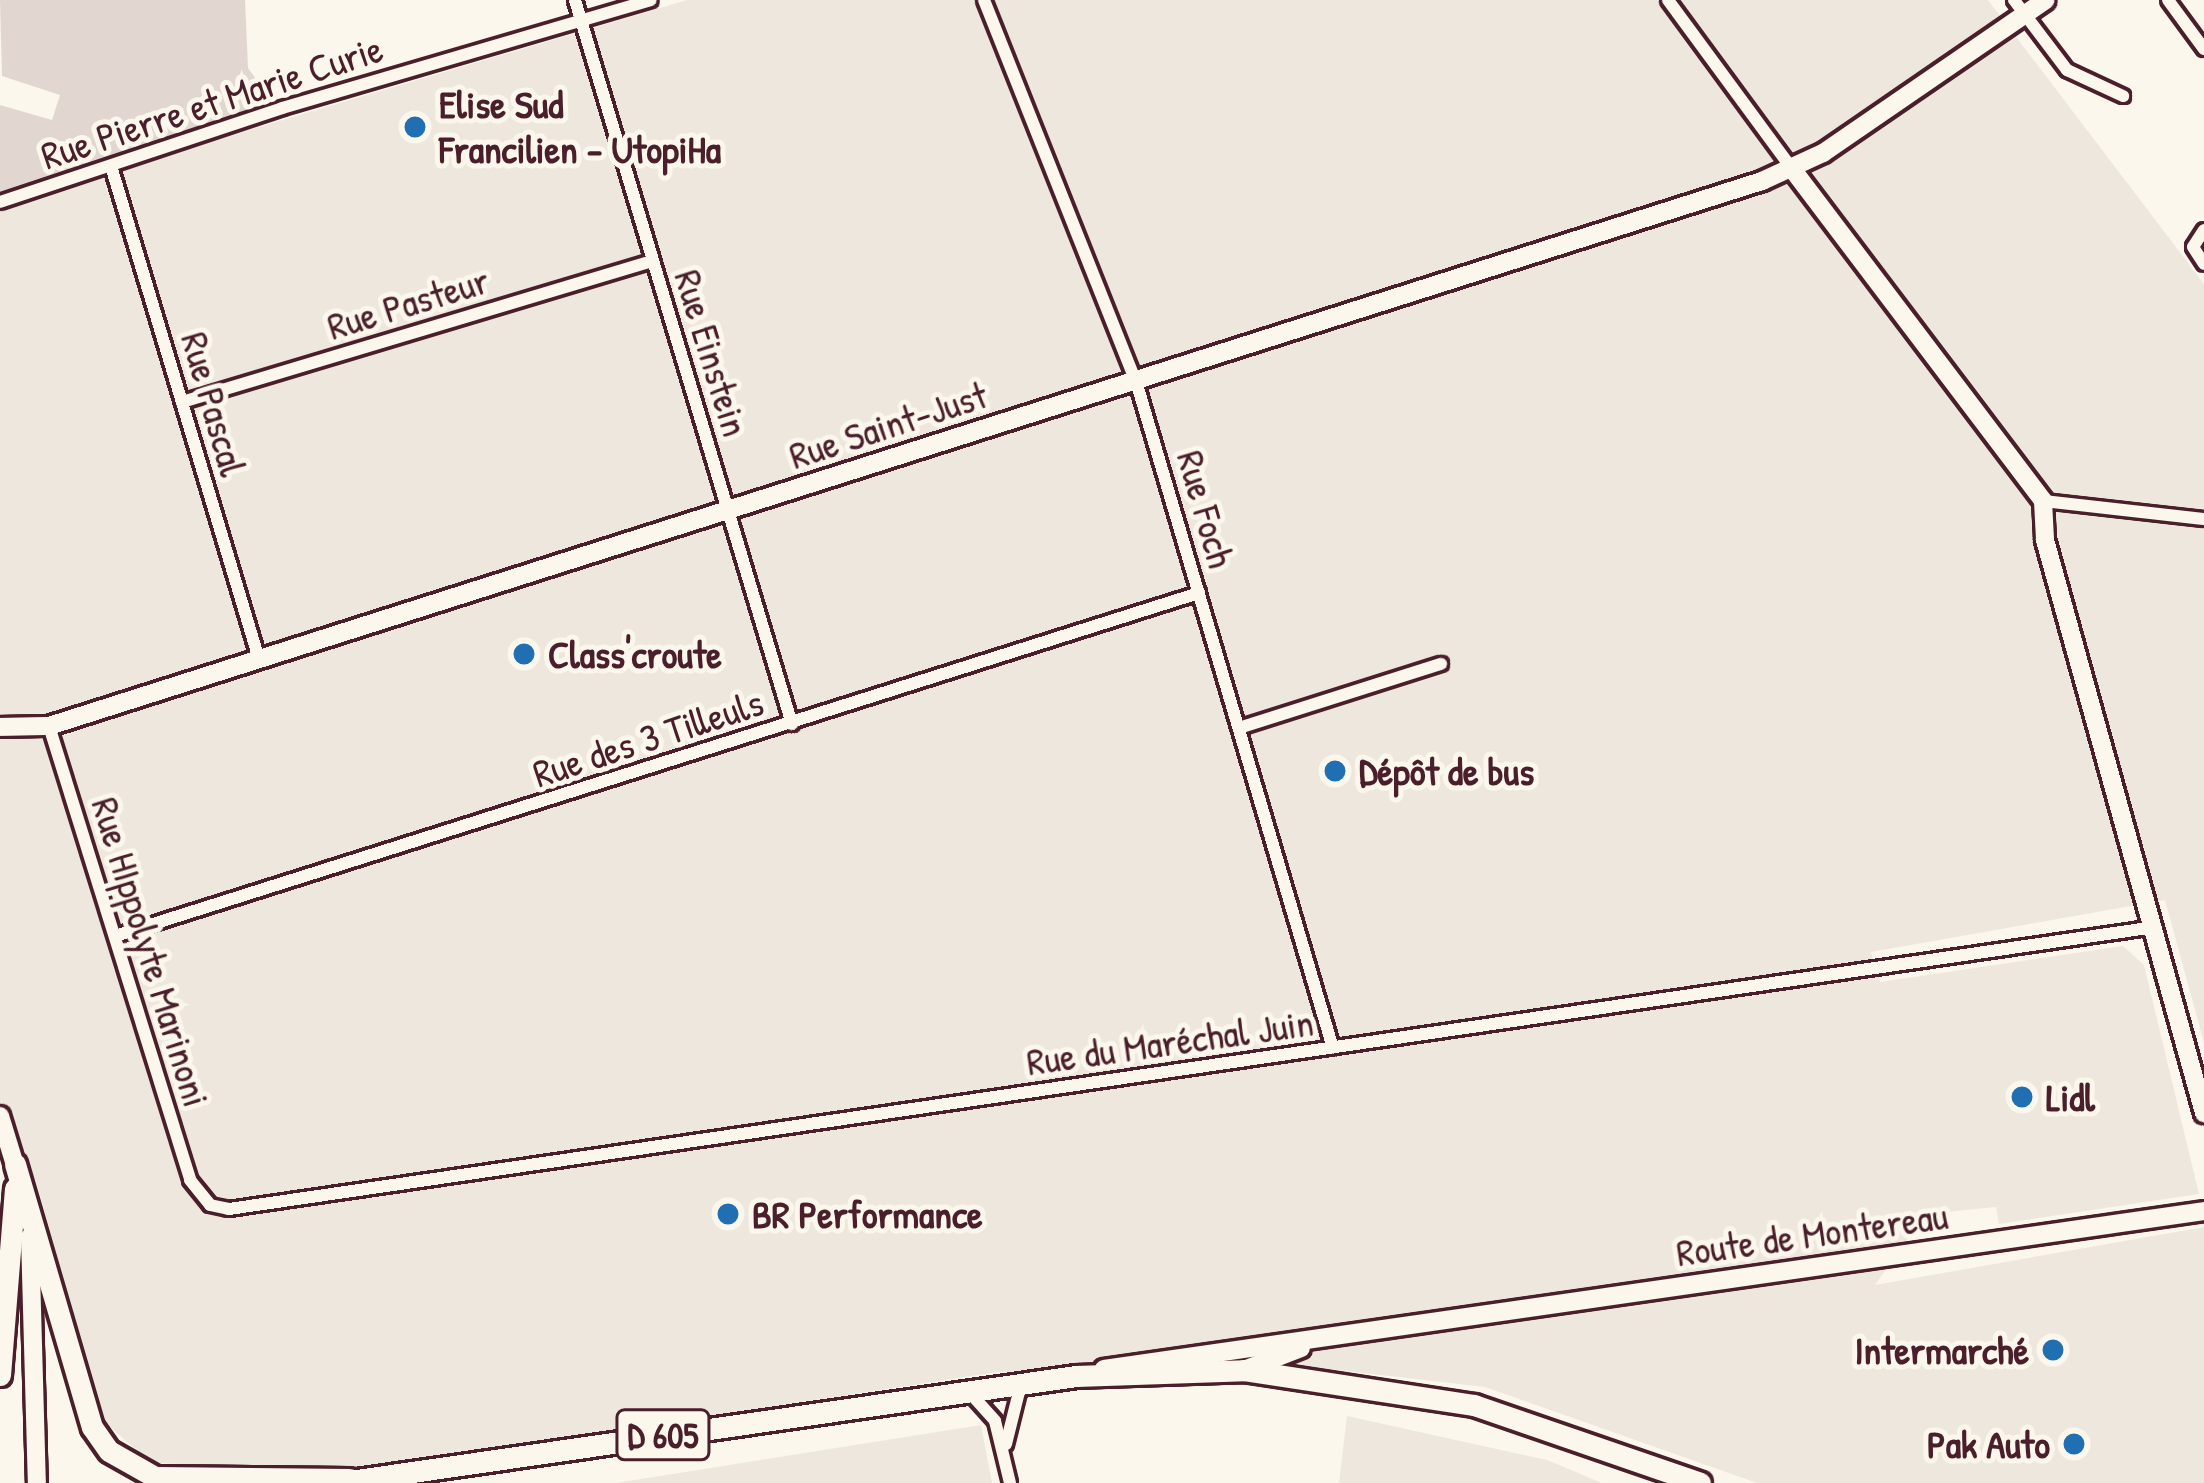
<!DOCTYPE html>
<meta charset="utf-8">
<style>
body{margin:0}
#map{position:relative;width:2204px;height:1483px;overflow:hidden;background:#fbf7ec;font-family:"Patrick Hand",sans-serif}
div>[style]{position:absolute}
.built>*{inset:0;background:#eee7de}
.green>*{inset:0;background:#e2d7d0}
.roads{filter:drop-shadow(3px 0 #4a1f2b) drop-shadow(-3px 0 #4a1f2b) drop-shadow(0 3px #4a1f2b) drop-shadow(0 -3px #4a1f2b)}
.street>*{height:12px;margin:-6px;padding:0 6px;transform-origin:6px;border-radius:6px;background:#fbf7ec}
.secondary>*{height:18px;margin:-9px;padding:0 9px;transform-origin:9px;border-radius:9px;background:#fbf7ec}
.primary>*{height:21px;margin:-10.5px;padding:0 10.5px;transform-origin:10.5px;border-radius:10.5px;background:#fbf7ec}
.dots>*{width:33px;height:33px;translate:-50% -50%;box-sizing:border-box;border:6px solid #fbf7ec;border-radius:50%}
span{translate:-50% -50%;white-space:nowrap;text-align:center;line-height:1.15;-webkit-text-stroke:10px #fbf7ec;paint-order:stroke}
.shield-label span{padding:3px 9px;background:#fbf7ec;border:3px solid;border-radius:9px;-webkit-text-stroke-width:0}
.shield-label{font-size:36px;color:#4a1f2b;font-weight:700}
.street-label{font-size:39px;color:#4a1f2b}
.poi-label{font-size:39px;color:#4a1f2b;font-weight:700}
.left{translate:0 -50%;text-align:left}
.right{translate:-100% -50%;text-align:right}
</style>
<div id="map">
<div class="built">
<i style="clip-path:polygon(687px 0,1988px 0,2204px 284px,2204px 1043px,2165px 900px,1871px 952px,1880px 982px,2123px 946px,2144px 965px,2199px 1194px,1999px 1224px,1996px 1207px,1925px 1214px,1875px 1285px,2204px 1227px,2204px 1483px,1757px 1483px,1485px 1387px,1276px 1363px,997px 1372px,361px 1470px,152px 1463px,104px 1422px,36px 1181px,0 1114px,0 204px)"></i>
<i style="clip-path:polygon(1347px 1416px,1547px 1460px,1602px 1483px,1339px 1483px)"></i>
<i style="clip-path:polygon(981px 1425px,992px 1483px,616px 1483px)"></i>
</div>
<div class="green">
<i style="clip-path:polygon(0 0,245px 0,248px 68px,272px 101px,145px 151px,0 194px,0 105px,52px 120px,60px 95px,2px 76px)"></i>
</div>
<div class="roads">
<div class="street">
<i style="left:575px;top:0;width:756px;rotate:73.32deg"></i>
<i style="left:984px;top:0;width:410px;rotate:68.3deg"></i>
<i style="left:1136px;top:381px;width:695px;rotate:73.55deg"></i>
<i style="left:1668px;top:0;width:211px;rotate:53.7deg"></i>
<i style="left:2014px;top:0;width:88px;rotate:52.9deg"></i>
<i style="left:2067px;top:70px;width:62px;rotate:24.9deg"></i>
<i style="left:2168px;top:0;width:61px;rotate:53.7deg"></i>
<i style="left:111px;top:166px;width:515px;rotate:73.29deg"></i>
<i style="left:0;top:202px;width:297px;rotate:-18.4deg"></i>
<i style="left:282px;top:108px;width:384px;rotate:-16.3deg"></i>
<i style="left:2204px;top:230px;width:20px;rotate:123deg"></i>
<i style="left:2193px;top:247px;width:20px;rotate:57deg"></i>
<i style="left:182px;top:402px;width:491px;rotate:-16.7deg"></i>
<i style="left:2043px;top:501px;width:162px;rotate:6.4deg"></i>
<i style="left:49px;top:726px;width:475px;rotate:72.7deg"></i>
<i style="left:190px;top:1180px;width:32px;rotate:51deg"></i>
<i style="left:210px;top:1205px;width:19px;rotate:12deg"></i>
<i style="left:229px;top:1209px;width:1946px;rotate:-8.33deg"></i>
<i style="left:1239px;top:728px;width:212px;rotate:-17.6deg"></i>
<i style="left:115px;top:936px;width:1137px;rotate:-17.56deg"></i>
<i style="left:971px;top:1394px;width:36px;rotate:48deg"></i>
<i style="left:995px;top:1421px;width:64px;rotate:76.4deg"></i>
<i style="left:1006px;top:1444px;width:62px;rotate:-76deg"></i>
</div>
<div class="secondary">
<i style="left:1793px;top:170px;width:415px;rotate:52.9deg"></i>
<i style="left:2043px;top:501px;width:39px;rotate:87deg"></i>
<i style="left:2045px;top:540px;width:595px;rotate:74.49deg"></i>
<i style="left:0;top:727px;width:49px;rotate:-1.2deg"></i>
<i style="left:49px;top:726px;width:1798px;rotate:-17.65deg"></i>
<i style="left:1762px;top:181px;width:67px;rotate:-24.7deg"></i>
<i style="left:1823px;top:153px;width:270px;rotate:-34.5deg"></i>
<i style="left:0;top:1116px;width:62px;rotate:73deg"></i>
<i style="left:30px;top:1237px;width:246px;rotate:88.4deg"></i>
<i style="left:1104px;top:1369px;width:1111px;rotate:-8.17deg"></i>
<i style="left:1244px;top:1370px;width:61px;rotate:-21.1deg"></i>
</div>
<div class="primary">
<i style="left:15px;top:1164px;width:274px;rotate:73.7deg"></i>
<i style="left:92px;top:1427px;width:29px;rotate:55deg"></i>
<i style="left:109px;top:1451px;width:53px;rotate:29.5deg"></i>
<i style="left:155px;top:1477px;width:194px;rotate:0.6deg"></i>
<i style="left:0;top:1375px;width:187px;rotate:-85.4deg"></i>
<i style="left:336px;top:1483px;width:748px;rotate:-8.23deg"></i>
<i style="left:1076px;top:1376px;width:168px;rotate:-2deg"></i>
<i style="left:1244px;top:1370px;width:233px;rotate:8.7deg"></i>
<i style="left:1474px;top:1405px;width:239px;rotate:19deg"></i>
</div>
</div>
<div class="dots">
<i style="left:415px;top:127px;background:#1f6fb2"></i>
<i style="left:524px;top:654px;background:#1f6fb2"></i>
<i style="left:1335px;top:771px;background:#1f6fb2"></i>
<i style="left:2022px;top:1097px;background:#1f6fb2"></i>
<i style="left:728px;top:1214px;background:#1f6fb2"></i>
<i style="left:2053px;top:1350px;background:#1f6fb2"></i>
<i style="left:2074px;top:1444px;background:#1f6fb2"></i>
</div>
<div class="shield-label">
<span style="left:663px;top:1435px">D 605</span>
</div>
<div class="street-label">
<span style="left:212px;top:102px;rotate:-18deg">Rue Pierre et Marie Curie</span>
<span style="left:408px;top:303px;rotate:-17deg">Rue Pasteur</span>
<span style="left:712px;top:353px;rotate:73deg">Rue Einstein</span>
<span style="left:214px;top:404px;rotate:74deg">Rue Pascal</span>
<span style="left:888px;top:425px;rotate:-18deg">Rue Saint-Just</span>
<span style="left:1206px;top:509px;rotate:74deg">Rue Foch</span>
<span style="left:648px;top:738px;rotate:-18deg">Rue des 3 Tilleuls</span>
<span style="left:151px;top:952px;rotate:73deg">Rue HIppolyte Marinoni</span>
<span style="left:1170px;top:1042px;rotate:-8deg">Rue du Maréchal Juin</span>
<span style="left:1812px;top:1234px;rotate:-8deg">Route de Montereau</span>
</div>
<div class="poi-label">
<span class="left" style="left:439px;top:127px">Elise Sud<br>Francilien - UtopiHa</span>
<span class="left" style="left:548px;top:654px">Class'croute</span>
<span class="left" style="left:1359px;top:771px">Dépôt de bus</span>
<span class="left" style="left:2046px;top:1097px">Lidl</span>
<span class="left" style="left:752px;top:1214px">BR Performance</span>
<span class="right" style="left:2029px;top:1350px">Intermarché</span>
<span class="right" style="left:2050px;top:1444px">Pak Auto</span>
</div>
</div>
